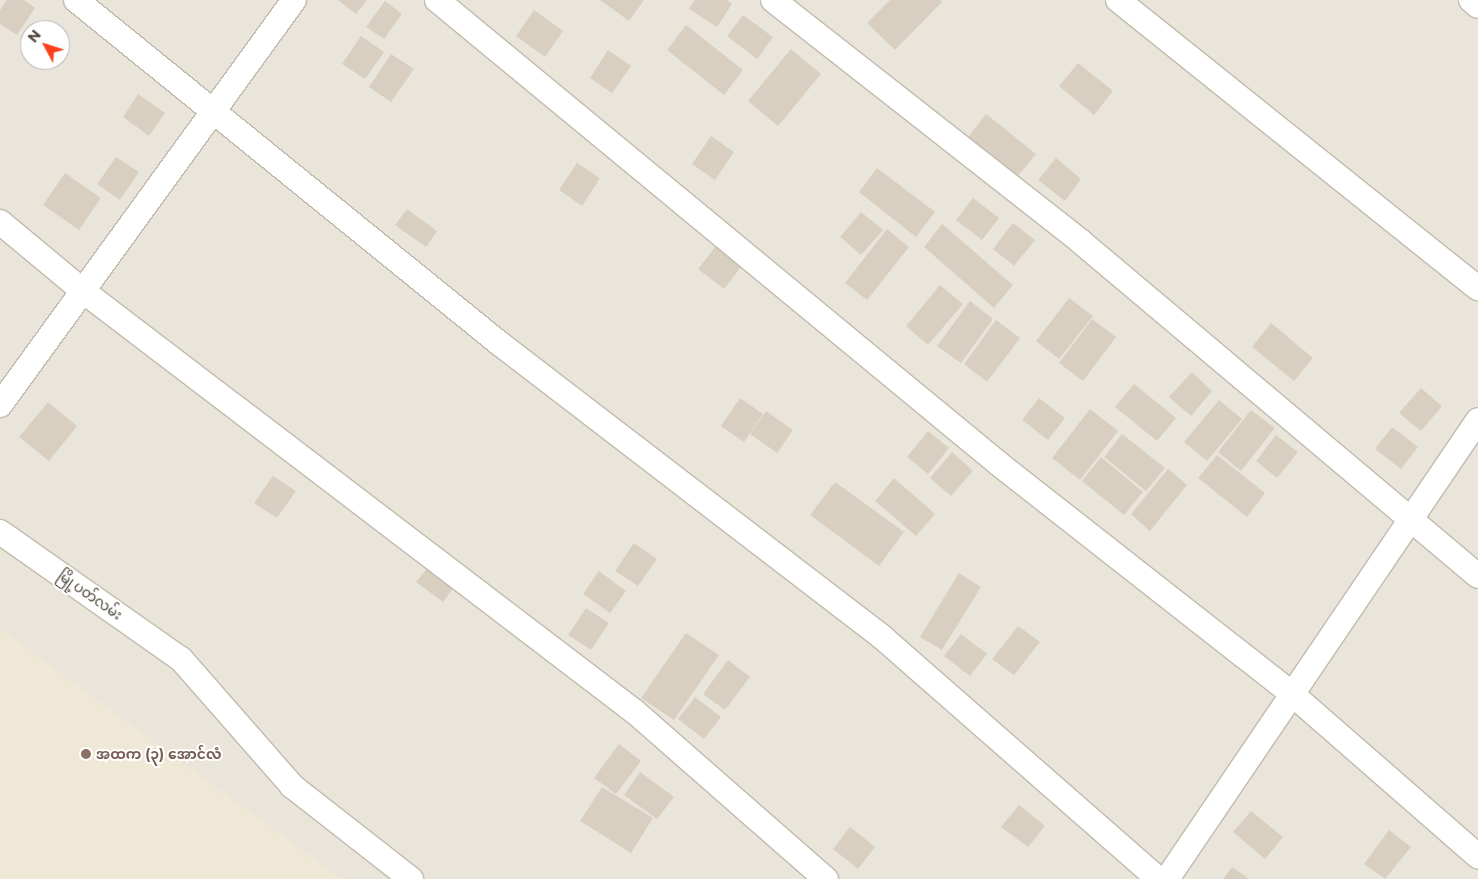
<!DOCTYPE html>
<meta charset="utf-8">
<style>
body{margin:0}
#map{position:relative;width:1478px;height:879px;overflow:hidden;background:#f6f3ec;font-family:Montserrat,"Noto Sans Myanmar",sans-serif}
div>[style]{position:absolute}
.residential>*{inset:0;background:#eae5da}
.education>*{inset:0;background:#efe8d6}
.building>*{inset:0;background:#d8cfc1}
.roads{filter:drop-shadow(1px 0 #c2bbae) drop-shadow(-1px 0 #c2bbae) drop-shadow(0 1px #c2bbae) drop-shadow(0 -1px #c2bbae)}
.minor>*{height:24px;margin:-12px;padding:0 12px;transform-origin:12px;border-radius:12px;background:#fff}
.dots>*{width:14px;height:14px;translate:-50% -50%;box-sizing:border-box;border:2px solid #fff;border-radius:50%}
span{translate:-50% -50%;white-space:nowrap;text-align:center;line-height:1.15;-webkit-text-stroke:4px #fff;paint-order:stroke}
.street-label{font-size:14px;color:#4b4439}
.education-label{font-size:14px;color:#785e54;font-weight:700}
.left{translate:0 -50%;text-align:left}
.north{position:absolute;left:20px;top:20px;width:50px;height:50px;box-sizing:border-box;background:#fff;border:1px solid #b7b4b0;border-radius:50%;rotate:310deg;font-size:14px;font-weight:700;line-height:20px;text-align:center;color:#4b4439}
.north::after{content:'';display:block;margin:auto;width:18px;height:22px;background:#fc3f1d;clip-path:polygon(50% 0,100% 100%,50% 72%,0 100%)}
</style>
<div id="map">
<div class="residential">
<i style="clip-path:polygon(evenodd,0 0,1478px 0,1478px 879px,0 879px,0 0,30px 30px,60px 30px,60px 60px,30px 60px,30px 30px)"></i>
</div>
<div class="education">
<i style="clip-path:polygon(0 629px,342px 879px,0 879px)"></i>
</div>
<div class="building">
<i style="clip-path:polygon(7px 0,24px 0,35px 8px,17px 35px,0 24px,0 10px)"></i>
<i style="clip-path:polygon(338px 0,367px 0,356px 14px)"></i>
<i style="clip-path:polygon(600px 0,644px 0,629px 21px)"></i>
<i style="clip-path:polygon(695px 0,727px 0,732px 4px,717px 27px,689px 9px)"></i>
<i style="clip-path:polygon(890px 0,940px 0,942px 2px,895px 50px,867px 23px)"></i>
<i style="clip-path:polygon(385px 1px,402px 14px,384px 39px,366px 27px)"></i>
<i style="clip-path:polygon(534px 10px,563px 31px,545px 57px,516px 36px)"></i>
<i style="clip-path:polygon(743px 15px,773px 37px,757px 59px,727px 36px)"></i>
<i style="clip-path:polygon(686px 25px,743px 70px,724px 95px,667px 50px)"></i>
<i style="clip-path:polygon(361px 36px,384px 52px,365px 79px,342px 64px)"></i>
<i style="clip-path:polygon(791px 49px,821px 74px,778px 126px,748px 101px)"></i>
<i style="clip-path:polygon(608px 50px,631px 66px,612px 93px,590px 78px)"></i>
<i style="clip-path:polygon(391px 54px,414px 69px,391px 102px,369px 87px)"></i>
<i style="clip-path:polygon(1078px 63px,1113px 91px,1094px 115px,1059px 86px)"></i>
<i style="clip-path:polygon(138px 94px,165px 113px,149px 136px,123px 117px)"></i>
<i style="clip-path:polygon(986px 114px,1036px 154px,1017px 177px,968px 137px)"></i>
<i style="clip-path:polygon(711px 136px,734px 152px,715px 180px,692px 164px)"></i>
<i style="clip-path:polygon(116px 157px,139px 172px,120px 200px,97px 184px)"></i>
<i style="clip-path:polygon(1056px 158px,1081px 179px,1065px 201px,1038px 180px)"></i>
<i style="clip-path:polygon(577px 163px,600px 178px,582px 206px,559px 190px)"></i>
<i style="clip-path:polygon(877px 168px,935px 212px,916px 237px,859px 192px)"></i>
<i style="clip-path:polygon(65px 173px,101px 198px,79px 230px,43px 205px)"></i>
<i style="clip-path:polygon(973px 198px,999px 218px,982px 240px,956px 220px)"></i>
<i style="clip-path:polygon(407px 209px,437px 231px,426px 247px,395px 225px)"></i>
<i style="clip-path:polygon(861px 212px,883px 230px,861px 255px,840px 237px)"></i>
<i style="clip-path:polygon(1013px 223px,1035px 240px,1014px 266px,993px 249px)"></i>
<i style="clip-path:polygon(942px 224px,1013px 285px,994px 308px,924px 247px)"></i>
<i style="clip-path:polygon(887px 229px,909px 247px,867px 300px,845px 283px)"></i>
<i style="clip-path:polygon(716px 246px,741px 267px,724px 289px,698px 269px)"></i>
<i style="clip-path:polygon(940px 285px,963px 304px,928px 345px,906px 326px)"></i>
<i style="clip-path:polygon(1069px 298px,1093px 316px,1059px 359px,1036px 341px)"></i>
<i style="clip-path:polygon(970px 301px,993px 319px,961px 363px,937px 346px)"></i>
<i style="clip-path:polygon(1092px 319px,1116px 337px,1083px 381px,1059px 363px)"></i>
<i style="clip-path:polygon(996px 320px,1020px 338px,987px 382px,964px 364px)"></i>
<i style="clip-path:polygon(1271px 323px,1313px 358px,1294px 381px,1252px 347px)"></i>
<i style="clip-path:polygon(1192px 372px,1212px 391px,1191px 416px,1169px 397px)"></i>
<i style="clip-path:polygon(1134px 384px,1176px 418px,1157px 441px,1115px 407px)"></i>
<i style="clip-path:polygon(1421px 388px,1442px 406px,1421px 431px,1399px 413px)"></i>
<i style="clip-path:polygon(740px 398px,763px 414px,744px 442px,721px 426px)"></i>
<i style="clip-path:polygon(1039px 398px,1065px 418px,1048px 440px,1022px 420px)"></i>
<i style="clip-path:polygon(1219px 400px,1242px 419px,1207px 461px,1184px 442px)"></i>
<i style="clip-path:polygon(48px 402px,77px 426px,49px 461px,19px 437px)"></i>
<i style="clip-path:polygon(1090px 409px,1118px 431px,1080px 480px,1052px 458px)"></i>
<i style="clip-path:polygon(1251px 410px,1275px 428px,1241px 471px,1218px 452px)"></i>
<i style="clip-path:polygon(766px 411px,793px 430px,777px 453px,750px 434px)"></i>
<i style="clip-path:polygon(1392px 427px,1418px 447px,1401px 469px,1375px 449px)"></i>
<i style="clip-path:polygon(928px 431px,949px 448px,928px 474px,907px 457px)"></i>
<i style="clip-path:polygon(1122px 434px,1165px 468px,1146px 491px,1104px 457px)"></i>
<i style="clip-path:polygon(1276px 435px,1298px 452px,1277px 478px,1256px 461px)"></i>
<i style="clip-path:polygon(952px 452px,973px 471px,951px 496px,930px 478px)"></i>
<i style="clip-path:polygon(1217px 455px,1265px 493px,1247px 517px,1198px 478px)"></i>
<i style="clip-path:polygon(1101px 457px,1143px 492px,1124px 515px,1082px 481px)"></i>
<i style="clip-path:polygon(1168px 469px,1187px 485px,1150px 531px,1131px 514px)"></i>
<i style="clip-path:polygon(273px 476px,296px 491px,277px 518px,254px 503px)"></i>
<i style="clip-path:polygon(894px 478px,935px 514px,916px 536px,875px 501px)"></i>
<i style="clip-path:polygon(835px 482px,904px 532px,879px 566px,810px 515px)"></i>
<i style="clip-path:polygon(634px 543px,657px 559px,638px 586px,615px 571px)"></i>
<i style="clip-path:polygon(433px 561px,459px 580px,443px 602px,416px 582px)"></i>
<i style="clip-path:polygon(599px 571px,626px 591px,610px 613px,583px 594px)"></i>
<i style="clip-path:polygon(959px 573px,981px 587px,942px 650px,920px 637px)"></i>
<i style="clip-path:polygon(586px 608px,609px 623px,591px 650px,568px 635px)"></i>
<i style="clip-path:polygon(1018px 626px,1040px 642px,1014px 675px,992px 659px)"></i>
<i style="clip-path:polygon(686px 633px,719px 655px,674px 720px,641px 698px)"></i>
<i style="clip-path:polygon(961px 634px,987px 654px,970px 676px,944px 656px)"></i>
<i style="clip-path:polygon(728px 660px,750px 677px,725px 710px,703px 694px)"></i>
<i style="clip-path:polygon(695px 697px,721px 717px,704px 739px,678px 719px)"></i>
<i style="clip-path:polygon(619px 744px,641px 761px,616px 794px,594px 778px)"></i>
<i style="clip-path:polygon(640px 772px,674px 797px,657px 819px,624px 795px)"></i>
<i style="clip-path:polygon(602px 787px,653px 818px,631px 853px,580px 821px)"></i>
<i style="clip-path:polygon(1019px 805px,1045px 826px,1028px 847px,1001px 827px)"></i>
<i style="clip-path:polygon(1251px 811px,1283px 837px,1265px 859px,1233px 832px)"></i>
<i style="clip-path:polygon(850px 827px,875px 847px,858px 869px,833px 849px)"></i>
<i style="clip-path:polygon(1389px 830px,1411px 847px,1385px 879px,1364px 864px)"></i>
<i style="clip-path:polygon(1232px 867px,1249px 879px,1223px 879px)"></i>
</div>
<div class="roads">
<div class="minor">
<i style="left:76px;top:0;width:545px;rotate:39.04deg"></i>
<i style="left:499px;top:343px;width:484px;rotate:37.5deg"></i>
<i style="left:883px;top:638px;width:366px;rotate:41.2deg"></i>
<i style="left:437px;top:0;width:729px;rotate:39.54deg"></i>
<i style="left:999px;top:464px;width:372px;rotate:38.1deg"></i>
<i style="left:1292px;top:694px;width:247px;rotate:41.1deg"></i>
<i style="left:773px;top:0;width:390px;rotate:38.1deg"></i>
<i style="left:1080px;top:241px;width:520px;rotate:40.09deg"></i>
<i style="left:1118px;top:0;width:461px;rotate:38.7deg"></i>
<i style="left:1471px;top:0;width:9px;rotate:41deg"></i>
<i style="left:0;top:222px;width:108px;rotate:39.7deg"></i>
<i style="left:83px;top:291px;width:694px;rotate:37.33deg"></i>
<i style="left:635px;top:712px;width:254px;rotate:41.2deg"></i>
<i style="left:0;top:405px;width:500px;rotate:-54.02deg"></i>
<i style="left:0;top:532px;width:221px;rotate:35.1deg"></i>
<i style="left:181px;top:659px;width:169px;rotate:48.8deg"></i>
<i style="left:292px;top:786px;width:151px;rotate:38deg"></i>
<i style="left:1167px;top:879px;width:554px;rotate:-55.88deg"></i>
</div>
</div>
<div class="dots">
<i style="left:86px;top:754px;background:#8d6e63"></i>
</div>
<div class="street-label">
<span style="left:90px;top:595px;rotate:35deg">မြို့ပတ်လမ်း</span>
</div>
<div class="education-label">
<span class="left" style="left:96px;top:754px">အထက (၃) အောင်လံ</span>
</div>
<div class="north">N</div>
</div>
